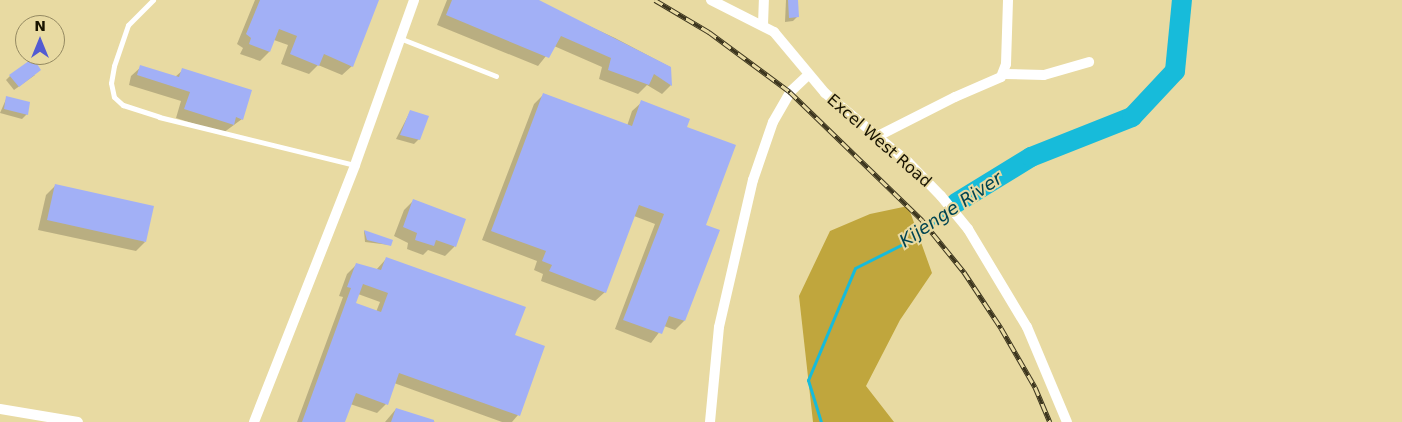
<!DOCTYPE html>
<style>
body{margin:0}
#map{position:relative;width:1402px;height:422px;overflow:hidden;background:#e8daa2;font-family:"DejaVu Sans",sans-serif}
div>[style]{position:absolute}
.forest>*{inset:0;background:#c0a63d}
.shadow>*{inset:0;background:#0003}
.stream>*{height:3px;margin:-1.5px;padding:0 1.5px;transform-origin:1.5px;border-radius:1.5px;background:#17bbda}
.river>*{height:20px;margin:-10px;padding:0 10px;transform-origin:10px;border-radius:10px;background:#17bbda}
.building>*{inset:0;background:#a2b0f6}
.service>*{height:5px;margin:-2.5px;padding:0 2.5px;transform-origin:2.5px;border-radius:2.5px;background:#fff}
.minor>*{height:10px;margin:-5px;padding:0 5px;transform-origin:5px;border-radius:5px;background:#fff}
.rail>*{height:5px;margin-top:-2.5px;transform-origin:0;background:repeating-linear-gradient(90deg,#e8daa2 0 9px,#3c351d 0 18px);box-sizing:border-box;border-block:1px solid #3c351d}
span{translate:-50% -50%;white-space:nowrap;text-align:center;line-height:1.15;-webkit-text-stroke:4px #e8daa2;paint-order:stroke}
.street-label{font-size:16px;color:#181301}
.water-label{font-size:18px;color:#014451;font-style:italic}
.north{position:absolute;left:15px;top:15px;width:50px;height:50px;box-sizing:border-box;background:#e8daa2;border:1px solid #958a62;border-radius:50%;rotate:0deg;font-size:14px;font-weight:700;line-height:20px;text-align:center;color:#181301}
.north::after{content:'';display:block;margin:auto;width:18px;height:22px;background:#535bd2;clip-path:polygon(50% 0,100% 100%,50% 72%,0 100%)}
</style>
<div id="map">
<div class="forest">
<i style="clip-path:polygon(908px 206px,932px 273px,900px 320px,866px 386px,894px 422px,813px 422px,799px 296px,830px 231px,870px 214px)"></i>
</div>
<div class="shadow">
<i style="clip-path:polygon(255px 0,377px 0,352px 66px,342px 75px,318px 65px,309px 74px,281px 64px,288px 45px,274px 40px,269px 52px,260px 61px,240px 54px,243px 48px,237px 44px)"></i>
<i style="clip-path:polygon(447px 0,533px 0,615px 38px,670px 67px,671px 85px,662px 94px,647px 85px,638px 94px,599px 79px,602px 67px,554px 46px,538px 66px,437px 25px)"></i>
<i style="clip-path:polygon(786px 0,797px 0,798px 16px,793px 21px,785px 22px)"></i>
<i style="clip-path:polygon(141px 67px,175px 77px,183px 70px,242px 119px,223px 133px,176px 118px,181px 101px,129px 85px,131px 76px)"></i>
<i style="clip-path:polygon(35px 75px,14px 90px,6px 80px,10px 76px)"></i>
<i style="clip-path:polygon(544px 94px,627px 126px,632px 111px,642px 102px,685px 127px,704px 225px,718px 231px,684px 321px,675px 330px,664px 326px,651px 343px,615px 329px,655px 224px,634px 216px,605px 292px,595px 301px,541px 281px,543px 274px,534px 270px,537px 261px,482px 240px,534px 104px)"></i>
<i style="clip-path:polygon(7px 97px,27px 114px,22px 119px,0 113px)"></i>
<i style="clip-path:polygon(410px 112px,419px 139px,414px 144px,396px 139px)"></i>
<i style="clip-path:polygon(55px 186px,145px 242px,136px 251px,38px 230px,46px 195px)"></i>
<i style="clip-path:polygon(414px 200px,465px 220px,454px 247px,445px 256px,428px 250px,423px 255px,407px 249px,408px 243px,394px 236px,404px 210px)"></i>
<i style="clip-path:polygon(364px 231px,391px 241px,390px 245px,365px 242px)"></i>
<i style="clip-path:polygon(evenodd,386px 259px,513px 336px,518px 415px,512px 422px,502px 422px,394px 383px,386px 404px,377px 413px,350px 404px,344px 422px,297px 422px,343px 297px,339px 296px,347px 274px,356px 265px,376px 270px,386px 259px,358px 294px,380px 302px,376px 312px,354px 304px,358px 294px)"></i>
<i style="clip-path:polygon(396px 409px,435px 422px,385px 422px)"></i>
</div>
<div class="stream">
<i style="left:821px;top:422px;width:44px;rotate:-107.2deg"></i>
<i style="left:808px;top:380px;width:121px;rotate:-67.2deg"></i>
<i style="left:855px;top:268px;width:72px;rotate:-26.6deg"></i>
<i style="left:919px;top:236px;width:50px;rotate:-41.7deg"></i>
</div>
<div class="river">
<i style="left:956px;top:203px;width:88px;rotate:-31.5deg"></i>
<i style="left:1031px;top:157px;width:109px;rotate:-21.6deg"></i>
<i style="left:1132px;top:117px;width:63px;rotate:-46.9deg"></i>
<i style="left:1175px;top:71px;width:71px;rotate:-84.4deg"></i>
</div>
<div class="building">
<i style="clip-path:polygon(260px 0,379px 0,353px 67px,324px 54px,319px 66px,290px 54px,297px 36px,279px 29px,270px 52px,249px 44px,251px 38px,246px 34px)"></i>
<i style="clip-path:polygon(452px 0,539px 0,671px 67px,672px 86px,654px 74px,649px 85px,608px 70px,611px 58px,561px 36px,549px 58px,446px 15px)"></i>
<i style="clip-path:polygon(788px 0,798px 0,799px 17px,789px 18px)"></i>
<i style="clip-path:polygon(33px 58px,41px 70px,19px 87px,9px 75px)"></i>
<i style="clip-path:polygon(140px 65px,179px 77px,182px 68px,252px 90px,243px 120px,236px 117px,234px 125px,184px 109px,190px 92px,137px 75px)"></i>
<i style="clip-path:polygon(543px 93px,632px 126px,641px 100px,690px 119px,687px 127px,736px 145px,706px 225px,720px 230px,685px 321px,669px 316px,662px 334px,623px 320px,664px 214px,639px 205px,606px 293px,549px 271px,552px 265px,542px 261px,546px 251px,491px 231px)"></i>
<i style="clip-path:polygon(6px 96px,30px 102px,28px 115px,4px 109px)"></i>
<i style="clip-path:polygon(410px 110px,429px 116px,420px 140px,400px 135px)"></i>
<i style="clip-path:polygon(55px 184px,154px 206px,146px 242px,47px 220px)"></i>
<i style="clip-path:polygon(413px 199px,466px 219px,456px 247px,436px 240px,434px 246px,415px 240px,417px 233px,403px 227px)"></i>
<i style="clip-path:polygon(364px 230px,393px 240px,391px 246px,367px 240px)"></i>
<i style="clip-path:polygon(evenodd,386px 257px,526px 307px,515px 335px,545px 346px,520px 416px,399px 373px,388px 405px,356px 393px,345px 422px,302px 422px,351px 288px,347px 287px,356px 263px,381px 270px,386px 257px,363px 284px,388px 293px,381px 312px,356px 303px,363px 284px)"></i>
<i style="clip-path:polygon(396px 408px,434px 420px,434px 422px,391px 422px)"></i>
</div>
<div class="service">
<i style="left:153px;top:0;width:35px;rotate:135deg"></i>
<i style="left:128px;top:25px;width:43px;rotate:108.9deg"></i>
<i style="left:114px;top:66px;width:17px;rotate:100deg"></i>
<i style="left:111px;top:83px;width:14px;rotate:78deg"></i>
<i style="left:114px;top:97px;width:12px;rotate:42deg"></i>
<i style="left:123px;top:105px;width:38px;rotate:18deg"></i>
<i style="left:159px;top:117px;width:202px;rotate:13.8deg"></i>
<i style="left:402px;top:39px;width:101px;rotate:21.5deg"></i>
</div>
<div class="minor">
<i style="left:711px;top:0;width:71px;rotate:26.9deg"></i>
<i style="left:774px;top:32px;width:80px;rotate:50.1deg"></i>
<i style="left:825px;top:93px;width:108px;rotate:39.7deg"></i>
<i style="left:908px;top:162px;width:47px;rotate:45.9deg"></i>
<i style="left:941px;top:196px;width:43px;rotate:50.7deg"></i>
<i style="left:968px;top:229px;width:114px;rotate:59deg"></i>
<i style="left:1027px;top:327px;width:103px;rotate:67.2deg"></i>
<i style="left:763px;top:25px;width:25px;rotate:-88deg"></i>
<i style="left:1004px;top:74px;width:40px;rotate:1.4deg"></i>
<i style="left:1044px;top:75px;width:47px;rotate:-16.1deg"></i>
<i style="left:878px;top:136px;width:86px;rotate:-26.9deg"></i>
<i style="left:955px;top:97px;width:50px;rotate:-23.5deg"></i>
<i style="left:1001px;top:77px;width:14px;rotate:-69deg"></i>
<i style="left:1006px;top:64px;width:64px;rotate:-88.2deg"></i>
<i style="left:0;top:409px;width:79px;rotate:9.5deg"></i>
<i style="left:254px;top:422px;width:276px;rotate:-68.5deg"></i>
<i style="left:355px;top:165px;width:175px;rotate:-70.3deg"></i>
<i style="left:710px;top:422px;width:95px;rotate:-84.6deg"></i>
<i style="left:719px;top:327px;width:151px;rotate:-77deg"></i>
<i style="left:753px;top:180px;width:61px;rotate:-71deg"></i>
<i style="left:773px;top:122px;width:34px;rotate:-60deg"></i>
<i style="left:790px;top:92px;width:25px;rotate:-43deg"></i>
</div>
<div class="rail">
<i style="left:655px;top:0;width:63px;rotate:30.7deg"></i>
<i style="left:709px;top:32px;width:101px;rotate:36.5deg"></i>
<i style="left:790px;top:92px;width:184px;rotate:44.1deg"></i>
<i style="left:922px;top:220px;width:67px;rotate:51.1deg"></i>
<i style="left:964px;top:272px;width:67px;rotate:56.5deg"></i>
<i style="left:1001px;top:328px;width:68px;rotate:60deg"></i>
<i style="left:1035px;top:387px;width:38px;rotate:67deg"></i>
</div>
<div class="street-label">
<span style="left:879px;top:141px;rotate:41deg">Excel West Road</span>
</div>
<div class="water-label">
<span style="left:951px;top:210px;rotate:-34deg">Kijenge River</span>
</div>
<div class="north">N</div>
</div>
